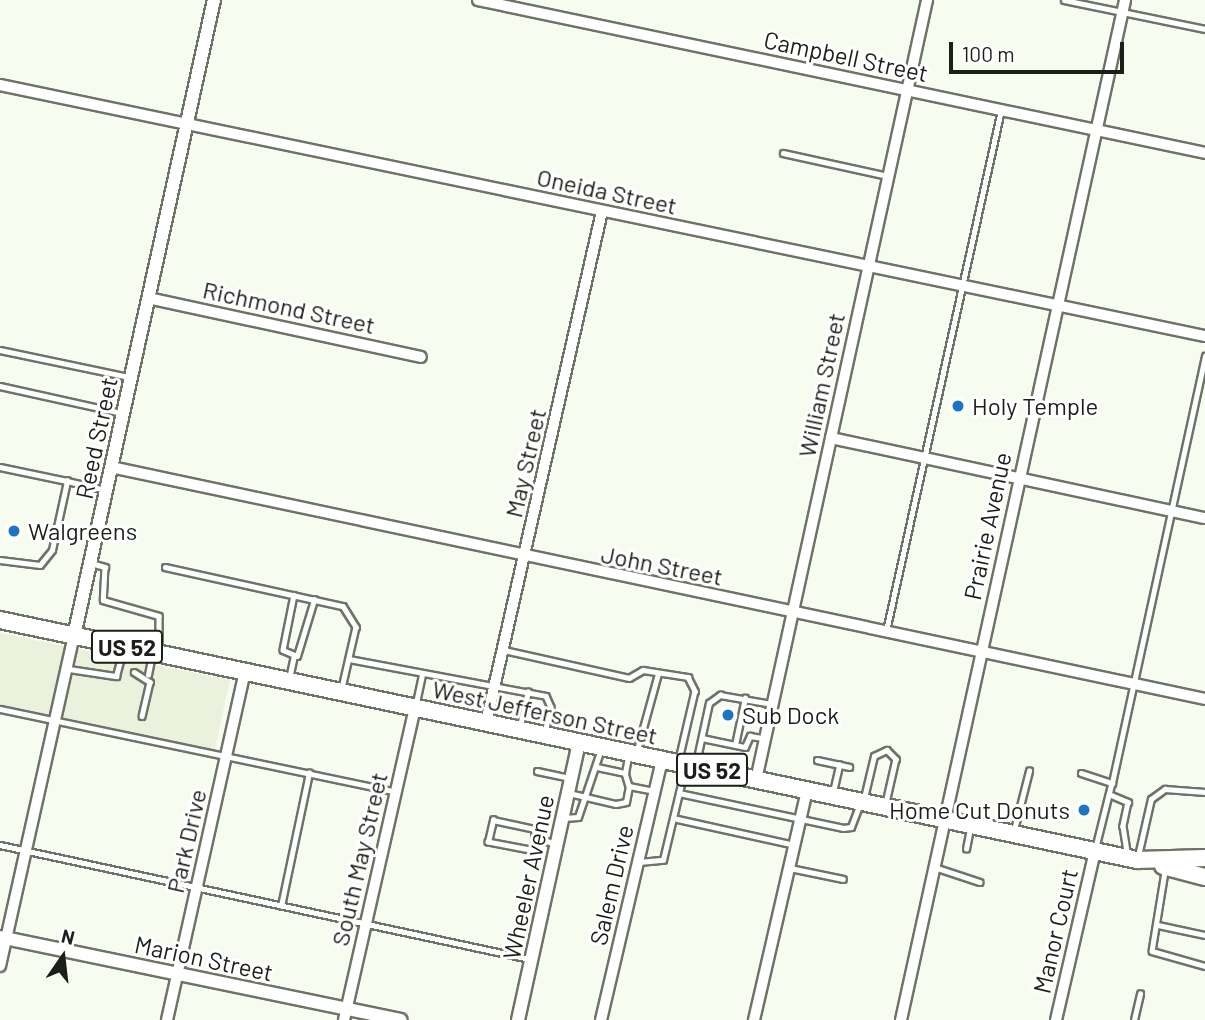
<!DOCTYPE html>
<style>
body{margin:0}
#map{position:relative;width:1205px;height:1020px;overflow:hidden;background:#f6fcef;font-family:Barlow,sans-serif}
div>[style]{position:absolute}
.built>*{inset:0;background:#eaf2de}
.roads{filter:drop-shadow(2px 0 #6e7367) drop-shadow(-2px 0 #6e7367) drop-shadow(0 2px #6e7367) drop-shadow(0 -2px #6e7367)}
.service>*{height:4.5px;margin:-2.25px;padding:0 2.25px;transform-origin:2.25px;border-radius:2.25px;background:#fff}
.minor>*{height:10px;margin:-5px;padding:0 5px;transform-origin:5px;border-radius:5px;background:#fff}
.tertiary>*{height:12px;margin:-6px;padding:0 6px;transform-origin:6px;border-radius:6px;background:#fff}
.primary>*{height:16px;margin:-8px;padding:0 8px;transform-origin:8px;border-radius:8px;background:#fff}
.dots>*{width:19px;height:19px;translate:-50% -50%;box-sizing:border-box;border:4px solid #fff;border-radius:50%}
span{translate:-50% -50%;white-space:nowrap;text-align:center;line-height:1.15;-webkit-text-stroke:6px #fff;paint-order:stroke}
.shield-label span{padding:2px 5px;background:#fff;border:2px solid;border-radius:5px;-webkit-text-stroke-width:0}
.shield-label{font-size:23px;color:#1c1e1a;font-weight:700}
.street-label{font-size:24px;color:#1c1e1a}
.poi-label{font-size:24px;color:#1c1e1a}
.left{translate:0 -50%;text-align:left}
.right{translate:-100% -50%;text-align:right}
.north{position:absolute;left:28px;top:922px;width:70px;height:70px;-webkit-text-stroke:5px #fff;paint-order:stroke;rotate:14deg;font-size:19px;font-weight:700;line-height:28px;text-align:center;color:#1c1e1a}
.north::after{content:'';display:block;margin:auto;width:24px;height:32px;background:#1c1e1a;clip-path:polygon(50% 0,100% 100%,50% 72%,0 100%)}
.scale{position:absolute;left:949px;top:42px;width:175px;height:32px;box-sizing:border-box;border:4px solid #1c1e1a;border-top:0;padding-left:9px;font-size:21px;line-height:24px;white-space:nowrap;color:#1c1e1a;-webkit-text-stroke:5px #fff;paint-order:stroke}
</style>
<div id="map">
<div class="built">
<i style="clip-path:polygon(0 633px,230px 680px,214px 753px,0 710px)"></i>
</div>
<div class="roads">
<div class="service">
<i style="left:1064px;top:0;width:144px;rotate:11.6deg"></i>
<i style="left:783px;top:153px;width:107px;rotate:12.4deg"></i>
<i style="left:0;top:350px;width:132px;rotate:11.8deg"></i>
<i style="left:0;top:386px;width:125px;rotate:12.5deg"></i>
<i style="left:0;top:467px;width:68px;rotate:11.8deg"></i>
<i style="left:0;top:560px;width:40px;rotate:7.1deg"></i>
<i style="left:40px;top:565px;width:19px;rotate:-51deg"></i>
<i style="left:52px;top:550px;width:71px;rotate:-77.7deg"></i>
<i style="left:67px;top:481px;width:37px;rotate:13deg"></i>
<i style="left:91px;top:563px;width:15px;rotate:16deg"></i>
<i style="left:105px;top:567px;width:33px;rotate:93deg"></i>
<i style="left:103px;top:600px;width:58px;rotate:15.9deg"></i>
<i style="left:159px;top:616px;width:33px;rotate:90deg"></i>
<i style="left:165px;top:567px;width:182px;rotate:12.4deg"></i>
<i style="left:343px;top:606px;width:25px;rotate:58deg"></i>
<i style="left:356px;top:627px;width:63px;rotate:102.9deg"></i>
<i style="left:294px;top:595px;width:56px;rotate:101.3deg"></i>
<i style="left:283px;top:650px;width:15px;rotate:23deg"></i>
<i style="left:297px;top:656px;width:59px;rotate:-73.1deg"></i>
<i style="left:886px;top:631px;width:534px;rotate:-77.55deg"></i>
<i style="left:504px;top:650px;width:128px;rotate:12.6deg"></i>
<i style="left:629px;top:678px;width:16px;rotate:-30deg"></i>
<i style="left:643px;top:670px;width:46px;rotate:8.8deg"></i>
<i style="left:688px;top:677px;width:16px;rotate:63deg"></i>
<i style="left:695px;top:691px;width:71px;rotate:103.1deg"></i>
<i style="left:349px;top:659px;width:200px;rotate:10.6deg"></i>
<i style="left:546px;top:696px;width:12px;rotate:66deg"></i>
<i style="left:551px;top:707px;width:27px;rotate:103deg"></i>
<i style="left:69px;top:669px;width:48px;rotate:8.5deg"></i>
<i style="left:116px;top:676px;width:27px;rotate:-75deg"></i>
<i style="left:134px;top:672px;width:19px;rotate:32deg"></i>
<i style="left:150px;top:682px;width:35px;rotate:103deg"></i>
<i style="left:148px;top:675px;width:20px;rotate:-79deg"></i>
<i style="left:289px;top:679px;width:24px;rotate:-78deg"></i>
<i style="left:416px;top:703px;width:29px;rotate:-78deg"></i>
<i style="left:0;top:709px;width:405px;rotate:11.8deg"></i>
<i style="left:520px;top:726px;width:35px;rotate:-77deg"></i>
<i style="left:702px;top:738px;width:44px;rotate:11.8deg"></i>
<i style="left:745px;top:747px;width:12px;rotate:-66deg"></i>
<i style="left:750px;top:736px;width:13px;rotate:9deg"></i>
<i style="left:735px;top:745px;width:48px;rotate:-78deg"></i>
<i style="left:637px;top:750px;width:79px;rotate:-74.6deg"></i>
<i style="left:817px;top:760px;width:33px;rotate:12deg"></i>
<i style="left:696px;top:763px;width:61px;rotate:-77.8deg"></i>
<i style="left:709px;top:703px;width:14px;rotate:-36deg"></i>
<i style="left:720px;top:695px;width:53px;rotate:9.8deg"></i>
<i style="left:597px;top:767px;width:29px;rotate:12deg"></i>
<i style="left:625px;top:773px;width:14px;rotate:73deg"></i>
<i style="left:537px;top:771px;width:34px;rotate:12deg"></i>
<i style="left:625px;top:773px;width:16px;rotate:-79deg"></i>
<i style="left:1081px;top:773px;width:33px;rotate:18deg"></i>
<i style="left:1112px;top:783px;width:66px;rotate:104deg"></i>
<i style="left:1112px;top:783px;width:437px;rotate:-77.7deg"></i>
<i style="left:833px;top:792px;width:28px;rotate:-77deg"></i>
<i style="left:569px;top:793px;width:48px;rotate:13.2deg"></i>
<i style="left:616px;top:804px;width:10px;rotate:-11deg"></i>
<i style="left:626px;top:802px;width:16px;rotate:-79deg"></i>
<i style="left:629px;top:786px;width:25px;rotate:11deg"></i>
<i style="left:679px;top:793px;width:168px;rotate:12deg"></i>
<i style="left:843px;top:828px;width:8px;rotate:-7deg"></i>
<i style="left:851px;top:827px;width:22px;rotate:-69deg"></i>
<i style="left:1109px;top:794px;width:21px;rotate:23deg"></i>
<i style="left:1128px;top:802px;width:25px;rotate:102deg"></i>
<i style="left:1123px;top:826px;width:30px;rotate:81deg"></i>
<i style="left:864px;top:798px;width:43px;rotate:-76.6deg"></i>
<i style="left:874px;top:756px;width:14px;rotate:-25deg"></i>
<i style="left:887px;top:750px;width:13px;rotate:45deg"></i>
<i style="left:896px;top:759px;width:45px;rotate:102.8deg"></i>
<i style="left:563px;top:818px;width:15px;rotate:-4deg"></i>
<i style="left:578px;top:817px;width:72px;rotate:-71.3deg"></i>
<i style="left:673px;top:818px;width:125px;rotate:12.5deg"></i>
<i style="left:493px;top:820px;width:43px;rotate:12.1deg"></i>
<i style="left:535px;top:829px;width:22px;rotate:90deg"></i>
<i style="left:535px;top:851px;width:48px;rotate:-169.2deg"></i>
<i style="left:488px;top:842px;width:23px;rotate:-77deg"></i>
<i style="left:1014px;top:830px;width:61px;rotate:-75.7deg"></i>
<i style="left:538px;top:839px;width:16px;rotate:14deg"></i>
<i style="left:0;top:845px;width:542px;rotate:12.14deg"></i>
<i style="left:966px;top:849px;width:20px;rotate:-79deg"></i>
<i style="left:1138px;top:856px;width:58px;rotate:-77.2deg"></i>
<i style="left:1151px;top:799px;width:17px;rotate:-36deg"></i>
<i style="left:1165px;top:789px;width:40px;rotate:4.3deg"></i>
<i style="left:639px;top:862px;width:24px;rotate:-5deg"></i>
<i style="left:663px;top:860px;width:95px;rotate:-76.6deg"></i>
<i style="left:934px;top:867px;width:48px;rotate:18.1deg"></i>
<i style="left:790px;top:868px;width:54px;rotate:11.7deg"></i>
<i style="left:1165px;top:872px;width:80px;rotate:99.3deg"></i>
<i style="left:1152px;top:951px;width:55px;rotate:15.8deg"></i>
<i style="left:281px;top:906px;width:136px;rotate:-78.1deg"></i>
<i style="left:1158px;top:925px;width:48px;rotate:12deg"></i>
<i style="left:1134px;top:1020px;width:27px;rotate:-77deg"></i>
</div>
<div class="minor">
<i style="left:478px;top:0;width:743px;rotate:11.88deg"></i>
<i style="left:0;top:85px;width:1231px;rotate:11.77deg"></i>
<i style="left:148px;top:298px;width:279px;rotate:12.2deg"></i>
<i style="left:831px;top:438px;width:382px;rotate:12.1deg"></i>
<i style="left:111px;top:467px;width:1118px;rotate:11.97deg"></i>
<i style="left:486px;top:723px;width:525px;rotate:-77.23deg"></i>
<i style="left:756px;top:780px;width:799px;rotate:-77.63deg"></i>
<i style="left:0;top:966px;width:338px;rotate:-77.4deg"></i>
<i style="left:167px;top:1020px;width:357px;rotate:-77.4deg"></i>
<i style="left:344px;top:1020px;width:320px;rotate:-77.2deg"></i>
<i style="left:601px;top:1020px;width:267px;rotate:-76.8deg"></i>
<i style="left:754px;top:1020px;width:236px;rotate:-77deg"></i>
<i style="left:901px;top:1020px;width:1044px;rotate:-77.61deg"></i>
<i style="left:1056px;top:1020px;width:173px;rotate:-77deg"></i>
</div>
<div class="tertiary">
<i style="left:74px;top:636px;width:651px;rotate:-77.59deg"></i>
<i style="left:0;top:937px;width:409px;rotate:11.7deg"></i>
<i style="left:518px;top:1020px;width:285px;rotate:-77.6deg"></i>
</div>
<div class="primary">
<i style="left:0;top:620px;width:1162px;rotate:11.92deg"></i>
<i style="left:1137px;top:860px;width:68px;rotate:-1.7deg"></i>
<i style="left:1163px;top:866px;width:43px;rotate:14.7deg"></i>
</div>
</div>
<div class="dots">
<i style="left:958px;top:406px;background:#1d74c2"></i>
<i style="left:14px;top:531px;background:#1d74c2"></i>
<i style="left:728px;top:715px;background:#1d74c2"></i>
<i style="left:1084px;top:810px;background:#1d74c2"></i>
</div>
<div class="shield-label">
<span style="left:127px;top:647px">US 52</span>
<span style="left:712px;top:770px">US 52</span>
</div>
<div class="street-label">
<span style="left:846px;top:56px;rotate:12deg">Campbell Street</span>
<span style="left:607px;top:191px;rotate:12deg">Oneida Street</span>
<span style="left:289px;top:307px;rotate:12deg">Richmond Street</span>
<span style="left:821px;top:385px;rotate:-78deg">William Street</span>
<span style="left:96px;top:438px;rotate:-78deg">Reed Street</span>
<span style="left:525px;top:463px;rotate:-77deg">May Street</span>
<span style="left:987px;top:526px;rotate:-78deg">Prairie Avenue</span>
<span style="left:662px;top:565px;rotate:11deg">John Street</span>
<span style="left:545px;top:712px;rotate:12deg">West Jefferson Street</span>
<span style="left:186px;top:841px;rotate:-77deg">Park Drive</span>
<span style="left:359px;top:859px;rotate:-77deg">South May Street</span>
<span style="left:528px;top:877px;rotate:-78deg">Wheeler Avenue</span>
<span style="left:611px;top:885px;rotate:-77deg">Salem Drive</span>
<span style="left:1055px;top:931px;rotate:-77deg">Manor Court</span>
<span style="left:204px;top:958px;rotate:12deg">Marion Street</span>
</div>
<div class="poi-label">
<span class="left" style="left:972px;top:406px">Holy Temple</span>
<span class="left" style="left:28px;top:531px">Walgreens</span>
<span class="left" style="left:742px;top:715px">Sub Dock</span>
<span class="right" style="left:1070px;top:810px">Home Cut Donuts</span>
</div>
<div class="north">N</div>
<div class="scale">100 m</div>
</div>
